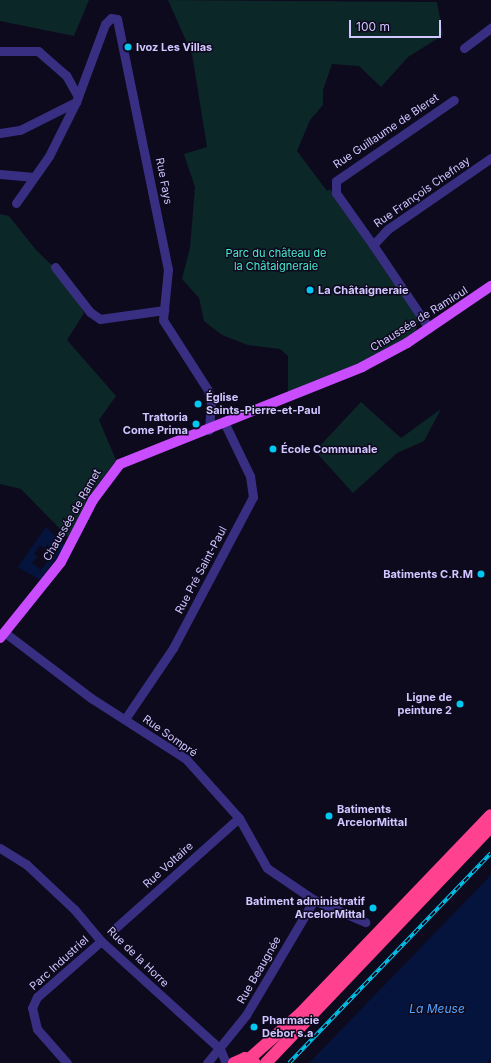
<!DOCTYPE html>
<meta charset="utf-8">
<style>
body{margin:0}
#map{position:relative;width:491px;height:1063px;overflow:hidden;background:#0e0a1e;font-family:Inter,sans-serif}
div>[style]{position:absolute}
.green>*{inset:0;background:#0c2728}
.water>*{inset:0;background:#04143d}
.minor>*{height:9px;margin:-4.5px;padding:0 4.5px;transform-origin:4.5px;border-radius:4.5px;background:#382f82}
.major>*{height:10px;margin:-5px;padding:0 5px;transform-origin:5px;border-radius:5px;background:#c94dff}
.highway>*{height:12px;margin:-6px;padding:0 6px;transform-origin:6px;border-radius:6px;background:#ff418f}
.rail>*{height:3.5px;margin-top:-1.75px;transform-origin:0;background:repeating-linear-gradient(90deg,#0e0a1e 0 6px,#00c8f1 0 12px);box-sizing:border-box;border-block:1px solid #00c8f1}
.dots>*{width:11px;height:11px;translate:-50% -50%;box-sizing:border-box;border:2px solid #0e0a1e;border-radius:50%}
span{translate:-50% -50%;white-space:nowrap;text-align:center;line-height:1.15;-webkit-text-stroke:3px #0e0a1e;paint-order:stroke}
.poi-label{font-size:11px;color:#d1c6ff;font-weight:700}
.left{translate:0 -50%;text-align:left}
.right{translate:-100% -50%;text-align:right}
.street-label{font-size:11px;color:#d1c6ff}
.park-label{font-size:11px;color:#47ebcd}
.water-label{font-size:12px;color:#54a4ff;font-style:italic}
.scale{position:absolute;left:349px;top:20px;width:92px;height:18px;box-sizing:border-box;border:2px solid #d1c6ff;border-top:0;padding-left:5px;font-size:12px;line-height:14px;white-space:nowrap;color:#d1c6ff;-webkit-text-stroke:3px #0e0a1e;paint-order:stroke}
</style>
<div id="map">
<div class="green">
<i style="clip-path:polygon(0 0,89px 0,74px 36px,0 21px)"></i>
<i style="clip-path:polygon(168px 0,437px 2px,443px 35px,408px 57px,381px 87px,359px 66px,332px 64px,323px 90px,323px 105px,310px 120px,297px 151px,327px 191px,330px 189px,419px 318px,415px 334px,374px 358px,288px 396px,288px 356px,280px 349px,248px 345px,222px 335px,204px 321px,199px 298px,182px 279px,190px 248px,195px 187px,184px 154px,207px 147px,192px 54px)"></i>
<i style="clip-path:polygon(0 214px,9px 216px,36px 250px,64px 277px,84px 313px,67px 340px,116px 396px,99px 420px,116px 460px,95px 488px,68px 537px,21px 489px,0 484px)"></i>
<i style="clip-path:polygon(361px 402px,401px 438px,441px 409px,424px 441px,397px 453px,353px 493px,315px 451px)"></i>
</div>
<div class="water">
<i style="clip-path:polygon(evenodd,46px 527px,65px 546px,40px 580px,18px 567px,46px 527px,48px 544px,51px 557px,41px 570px,32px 563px,37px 557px,34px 554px,40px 545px,44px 548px,48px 544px)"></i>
<i style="clip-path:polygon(491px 875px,491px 1058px,487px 1063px,309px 1063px)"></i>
</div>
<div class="minor">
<i style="left:464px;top:48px;width:34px;rotate:-37deg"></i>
<i style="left:0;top:51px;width:38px"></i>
<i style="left:38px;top:51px;width:37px;rotate:41deg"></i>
<i style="left:66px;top:75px;width:25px;rotate:61deg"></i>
<i style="left:0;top:133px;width:20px;rotate:-9deg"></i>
<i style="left:20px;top:130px;width:63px;rotate:-26.6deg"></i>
<i style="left:76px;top:102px;width:83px;rotate:-69.6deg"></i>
<i style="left:105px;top:24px;width:8px;rotate:-45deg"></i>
<i style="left:111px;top:18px;width:6px;rotate:9deg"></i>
<i style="left:117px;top:19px;width:255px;rotate:78.5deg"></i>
<i style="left:168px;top:269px;width:51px;rotate:95.6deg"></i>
<i style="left:163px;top:320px;width:83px;rotate:57.3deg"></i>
<i style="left:208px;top:390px;width:12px;rotate:76deg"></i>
<i style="left:211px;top:402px;width:28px;rotate:94deg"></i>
<i style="left:0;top:174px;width:34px;rotate:5deg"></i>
<i style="left:16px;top:203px;width:57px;rotate:-54.9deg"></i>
<i style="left:49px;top:156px;width:60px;rotate:-63.4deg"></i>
<i style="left:373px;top:245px;width:64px;rotate:-125.4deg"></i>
<i style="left:336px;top:193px;width:12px;rotate:-90deg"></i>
<i style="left:336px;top:181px;width:143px;rotate:-34.5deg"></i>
<i style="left:55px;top:267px;width:57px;rotate:52.1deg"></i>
<i style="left:90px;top:312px;width:12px;rotate:35deg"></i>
<i style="left:100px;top:319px;width:65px;rotate:-8deg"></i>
<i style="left:429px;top:328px;width:100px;rotate:-124deg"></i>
<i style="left:373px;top:245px;width:22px;rotate:-47deg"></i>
<i style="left:388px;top:229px;width:125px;rotate:-34.6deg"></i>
<i style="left:4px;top:632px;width:109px;rotate:37.2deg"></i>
<i style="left:91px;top:698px;width:113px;rotate:32.7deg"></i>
<i style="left:186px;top:759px;width:79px;rotate:48.1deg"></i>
<i style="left:239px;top:818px;width:57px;rotate:60.8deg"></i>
<i style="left:267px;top:868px;width:57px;rotate:34.2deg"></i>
<i style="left:314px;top:900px;width:56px;rotate:23.3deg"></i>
<i style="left:125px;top:719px;width:86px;rotate:-55.9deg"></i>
<i style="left:173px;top:648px;width:171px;rotate:-62.1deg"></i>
<i style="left:253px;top:497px;width:21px;rotate:-98deg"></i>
<i style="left:250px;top:476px;width:58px;rotate:-115.7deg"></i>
<i style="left:0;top:848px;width:31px;rotate:32deg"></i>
<i style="left:26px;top:864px;width:66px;rotate:43.2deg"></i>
<i style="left:74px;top:909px;width:42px;rotate:49.8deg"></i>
<i style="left:101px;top:941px;width:161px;rotate:42.2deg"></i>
<i style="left:220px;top:1049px;width:15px;rotate:67deg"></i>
<i style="left:112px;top:931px;width:170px;rotate:-41.7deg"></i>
<i style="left:67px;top:1063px;width:45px;rotate:-131.4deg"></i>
<i style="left:37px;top:1029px;width:22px;rotate:-103deg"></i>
<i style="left:32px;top:1008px;width:12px;rotate:-66deg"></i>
<i style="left:37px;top:997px;width:85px;rotate:-41.2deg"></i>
<i style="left:207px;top:1063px;width:62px;rotate:-50.9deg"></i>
<i style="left:246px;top:1015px;width:134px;rotate:-59.4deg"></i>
</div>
<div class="major">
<i style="left:0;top:638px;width:97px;rotate:-51.2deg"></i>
<i style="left:61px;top:562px;width:70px;rotate:-62.7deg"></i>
<i style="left:93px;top:500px;width:45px;rotate:-53.1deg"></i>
<i style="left:120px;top:464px;width:261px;rotate:-21.8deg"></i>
<i style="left:362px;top:367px;width:51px;rotate:-28.1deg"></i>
<i style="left:407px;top:343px;width:102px;rotate:-34.2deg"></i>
</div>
<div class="highway">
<i style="left:249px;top:1059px;width:69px;rotate:-41.5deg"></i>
<i style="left:301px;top:1013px;width:274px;rotate:-46.2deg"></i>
<i style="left:234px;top:1063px;width:12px;rotate:-24deg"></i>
<i style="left:245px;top:1058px;width:11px;rotate:27deg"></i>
<i style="left:266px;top:1063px;width:326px;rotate:-46.4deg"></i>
</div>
<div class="rail">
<i style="left:289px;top:1063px;width:291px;rotate:-46.1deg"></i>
</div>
<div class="dots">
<i style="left:128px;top:47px;background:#00c8f1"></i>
<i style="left:310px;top:290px;background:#00c8f1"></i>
<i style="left:198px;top:404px;background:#00c8f1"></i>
<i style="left:196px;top:424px;background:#00c8f1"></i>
<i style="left:273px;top:449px;background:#00c8f1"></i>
<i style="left:481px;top:574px;background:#00c8f1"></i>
<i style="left:460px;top:704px;background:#00c8f1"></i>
<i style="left:329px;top:816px;background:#00c8f1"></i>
<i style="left:373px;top:908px;background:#00c8f1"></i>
<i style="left:254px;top:1027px;background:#00c8f1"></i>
</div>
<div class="poi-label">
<span class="left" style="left:136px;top:47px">Ivoz Les Villas</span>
<span class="left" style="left:318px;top:290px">La Châtaigneraie</span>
<span class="left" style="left:206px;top:404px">Église<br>Saints-Pierre-et-Paul</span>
<span class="right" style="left:188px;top:424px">Trattoria<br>Come Prima</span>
<span class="left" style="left:281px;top:449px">École Communale</span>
<span class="right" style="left:473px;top:574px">Batiments C.R.M</span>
<span class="right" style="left:452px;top:704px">Ligne de<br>peinture 2</span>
<span class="left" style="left:337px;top:816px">Batiments<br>ArcelorMittal</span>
<span class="right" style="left:365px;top:908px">Batiment administratif<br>ArcelorMittal</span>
<span class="left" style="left:262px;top:1027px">Pharmacie<br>Debor s.a</span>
</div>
<div class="street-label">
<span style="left:386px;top:131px;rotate:-34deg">Rue Guillaume de Bleret</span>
<span style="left:164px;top:181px;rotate:79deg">Rue Fays</span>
<span style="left:422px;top:192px;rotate:-35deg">Rue François Chefnay</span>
<span style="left:419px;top:319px;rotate:-32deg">Chaussée de Ramioul</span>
<span style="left:72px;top:515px;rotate:-60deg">Chaussée de Ramet</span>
<span style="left:201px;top:570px;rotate:-62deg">Rue Pré Saint-Paul</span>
<span style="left:170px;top:736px;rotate:35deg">Rue Sompré</span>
<span style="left:168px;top:865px;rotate:-42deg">Rue Voltaire</span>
<span style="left:138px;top:957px;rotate:44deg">Rue de la Horre</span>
<span style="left:59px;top:963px;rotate:-42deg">Parc Industriel</span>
<span style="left:259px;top:970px;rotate:-60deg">Rue Beaugnée</span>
</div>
<div class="park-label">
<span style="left:276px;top:260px">Parc du château de<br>la Châtaigneraie</span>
</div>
<div class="water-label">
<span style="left:437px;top:1009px">La Meuse</span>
</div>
<div class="scale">100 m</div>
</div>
